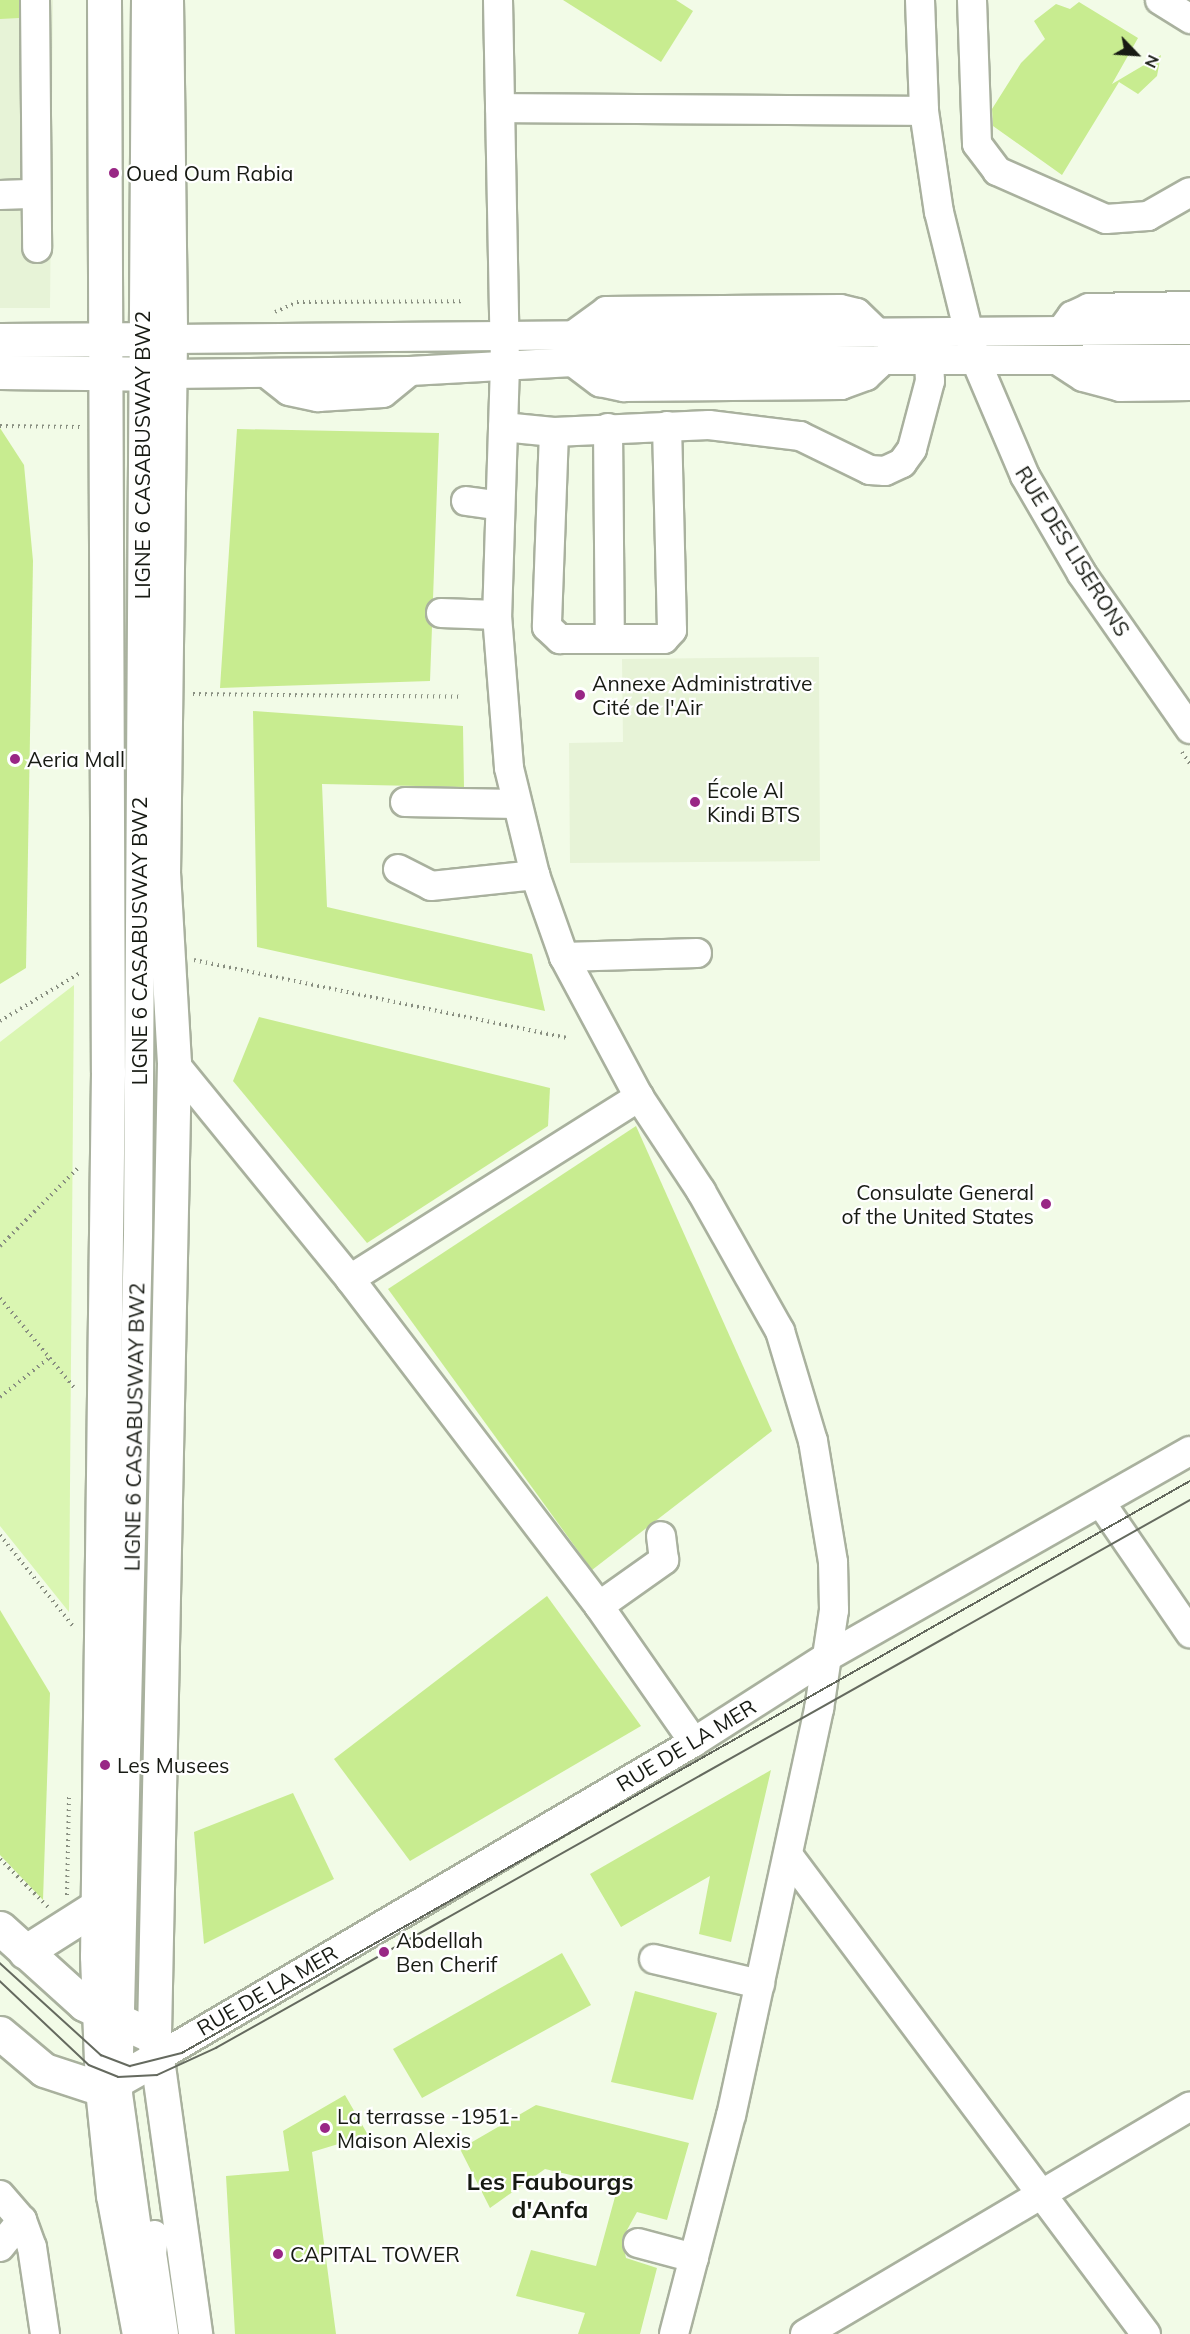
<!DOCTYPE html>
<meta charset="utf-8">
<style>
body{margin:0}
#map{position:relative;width:1190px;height:2334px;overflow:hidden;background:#f2fbe7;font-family:Mulish,sans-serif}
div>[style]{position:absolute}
.built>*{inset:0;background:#e7f3d7}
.green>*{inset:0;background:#daf6b2}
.building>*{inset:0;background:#c8ec90}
.path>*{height:4px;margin-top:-2px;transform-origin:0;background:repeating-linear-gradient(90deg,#898f81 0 1.5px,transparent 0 6px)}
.roads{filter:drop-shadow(2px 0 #a9b19e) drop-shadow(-2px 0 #a9b19e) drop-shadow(0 2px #a9b19e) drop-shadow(0 -2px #a9b19e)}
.minor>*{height:28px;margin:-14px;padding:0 14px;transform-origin:14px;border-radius:14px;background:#fff}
.major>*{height:33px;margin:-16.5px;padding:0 16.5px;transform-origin:16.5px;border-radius:16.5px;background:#fff}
.tram>*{height:1.5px;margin:-0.75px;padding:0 0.75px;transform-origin:0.75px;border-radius:0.75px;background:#656a5f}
.dots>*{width:16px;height:16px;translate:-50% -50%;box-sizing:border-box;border:3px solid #fff;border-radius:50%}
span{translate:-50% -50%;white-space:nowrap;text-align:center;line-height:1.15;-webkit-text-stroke:4.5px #fff;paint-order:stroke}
.poi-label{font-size:21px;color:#171a13}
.left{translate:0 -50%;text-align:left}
.right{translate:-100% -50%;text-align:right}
.street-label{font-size:21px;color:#171a13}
.quarter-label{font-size:24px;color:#171a13;font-weight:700}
.north{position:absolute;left:1106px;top:24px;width:60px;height:60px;-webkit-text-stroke:4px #fff;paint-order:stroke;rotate:115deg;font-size:16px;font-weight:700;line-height:24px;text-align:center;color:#171a13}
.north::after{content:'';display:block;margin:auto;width:21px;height:27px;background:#171a13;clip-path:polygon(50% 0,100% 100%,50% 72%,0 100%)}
</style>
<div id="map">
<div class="built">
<i style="clip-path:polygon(0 0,53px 0,50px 308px,0 308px)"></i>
<i style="clip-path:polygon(819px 657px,820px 861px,570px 863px,569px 743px,623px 742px,622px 659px)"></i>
</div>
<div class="green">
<i style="clip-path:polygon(74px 985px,69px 1612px,0 1526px,0 1042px)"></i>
</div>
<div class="building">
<i style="clip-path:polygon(0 0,19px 0,19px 18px,0 19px)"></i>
<i style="clip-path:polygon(563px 0,676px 0,693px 11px,661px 62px)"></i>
<i style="clip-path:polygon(1079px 2px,1138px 38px,1112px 84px,1161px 55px,1157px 76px,1138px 94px,1119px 82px,1062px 175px,993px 126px,992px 109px,1021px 63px,1045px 39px,1034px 21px,1056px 4px,1070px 9px)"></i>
<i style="clip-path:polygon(0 428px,24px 465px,33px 561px,26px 968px,0 984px)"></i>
<i style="clip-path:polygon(237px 429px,439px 433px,433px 599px,425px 613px,432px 627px,430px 681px,220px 688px)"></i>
<i style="clip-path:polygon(253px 711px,463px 726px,464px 787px,322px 784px,327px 907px,532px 954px,545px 1011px,257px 947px)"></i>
<i style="clip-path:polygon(259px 1017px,550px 1088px,548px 1126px,367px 1243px,233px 1081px)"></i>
<i style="clip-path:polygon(636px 1126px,772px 1431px,592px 1570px,388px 1289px)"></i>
<i style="clip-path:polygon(547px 1596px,641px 1726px,410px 1861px,334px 1759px)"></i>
<i style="clip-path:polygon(0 1610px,50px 1693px,43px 1900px,0 1855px)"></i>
<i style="clip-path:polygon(771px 1770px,731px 1942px,699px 1934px,710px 1876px,621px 1927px,590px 1874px)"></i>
<i style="clip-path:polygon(293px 1793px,334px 1879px,204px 1944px,194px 1832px)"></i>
<i style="clip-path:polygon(562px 1953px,591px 2005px,422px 2098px,393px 2049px)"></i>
<i style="clip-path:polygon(635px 1991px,717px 2013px,693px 2100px,611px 2082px)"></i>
<i style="clip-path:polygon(345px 2095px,368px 2135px,312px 2152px,336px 2334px,235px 2334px,226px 2176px,289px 2171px,283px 2131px)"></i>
<i style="clip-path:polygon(536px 2105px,689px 2143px,667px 2220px,637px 2212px,622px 2239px,626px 2258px,657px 2268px,640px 2334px,578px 2334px,585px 2313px,516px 2296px,531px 2250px,596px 2266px,618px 2186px,545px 2169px,490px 2208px,460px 2149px)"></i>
</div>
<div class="path">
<i style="left:275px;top:312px;width:24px;rotate:-24deg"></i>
<i style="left:297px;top:302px;width:164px;rotate:-0.3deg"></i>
<i style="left:0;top:426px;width:80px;rotate:0.7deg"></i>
<i style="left:193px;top:694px;width:269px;rotate:0.6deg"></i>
<i style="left:1182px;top:752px;width:14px;rotate:56deg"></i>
<i style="left:194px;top:960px;width:380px;rotate:11.8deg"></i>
<i style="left:0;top:1021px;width:93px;rotate:-31deg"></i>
<i style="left:0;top:1246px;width:110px;rotate:-45deg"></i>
<i style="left:0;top:1298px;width:119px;rotate:50.4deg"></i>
<i style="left:0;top:1397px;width:63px;rotate:-38.5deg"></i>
<i style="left:0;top:1535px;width:117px;rotate:51.3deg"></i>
<i style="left:0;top:1859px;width:68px;rotate:45deg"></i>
<i style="left:67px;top:1895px;width:98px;rotate:-88.8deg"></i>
</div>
<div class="roads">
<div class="minor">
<i style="left:35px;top:0;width:248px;rotate:89.5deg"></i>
<i style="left:146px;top:0;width:1235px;rotate:90.37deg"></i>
<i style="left:138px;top:1235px;width:859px;rotate:91.33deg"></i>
<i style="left:118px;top:2094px;width:143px;rotate:82deg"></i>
<i style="left:138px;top:2236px;width:22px;rotate:51deg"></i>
<i style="left:498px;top:0;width:365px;rotate:88.9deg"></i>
<i style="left:505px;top:365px;width:250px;rotate:91.8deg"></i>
<i style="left:497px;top:615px;width:153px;rotate:85.5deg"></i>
<i style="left:509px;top:768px;width:110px;rotate:76.3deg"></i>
<i style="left:535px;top:875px;width:87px;rotate:70.5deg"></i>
<i style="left:564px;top:957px;width:159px;rotate:61.8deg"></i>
<i style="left:639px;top:1097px;width:113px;rotate:56.6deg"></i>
<i style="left:701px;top:1191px;width:161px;rotate:60.6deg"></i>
<i style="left:780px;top:1331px;width:115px;rotate:73.3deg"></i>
<i style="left:813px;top:1441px;width:123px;rotate:80.6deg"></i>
<i style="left:833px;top:1562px;width:48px;rotate:88.8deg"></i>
<i style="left:834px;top:1610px;width:100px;rotate:98.6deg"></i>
<i style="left:819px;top:1709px;width:415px;rotate:102.2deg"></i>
<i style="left:731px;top:2115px;width:226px;rotate:104.6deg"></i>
<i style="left:920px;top:0;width:111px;rotate:87.9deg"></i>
<i style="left:924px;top:111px;width:102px;rotate:81.6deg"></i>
<i style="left:939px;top:212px;width:154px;rotate:76.1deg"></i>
<i style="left:976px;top:361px;width:125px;rotate:66.9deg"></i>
<i style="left:1025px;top:476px;width:113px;rotate:59.8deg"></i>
<i style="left:1082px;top:574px;width:189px;rotate:55.1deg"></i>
<i style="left:972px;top:0;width:144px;rotate:88deg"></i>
<i style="left:977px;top:144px;width:34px;rotate:53deg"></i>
<i style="left:997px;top:171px;width:119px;rotate:23.8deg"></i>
<i style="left:1106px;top:219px;width:42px;rotate:-4.1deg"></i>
<i style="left:1148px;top:216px;width:48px;rotate:-29.7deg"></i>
<i style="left:1160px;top:0;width:36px;rotate:32deg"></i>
<i style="left:500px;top:108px;width:424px;rotate:0.4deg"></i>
<i style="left:0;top:195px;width:36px;rotate:-2deg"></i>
<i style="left:1061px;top:331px;width:19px;rotate:-54deg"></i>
<i style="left:1072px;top:316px;width:19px;rotate:-25deg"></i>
<i style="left:1089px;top:308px;width:101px;rotate:-1.1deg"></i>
<i style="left:576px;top:333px;width:37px;rotate:-36deg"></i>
<i style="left:606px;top:311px;width:234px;rotate:-0.5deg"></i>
<i style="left:840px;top:309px;width:17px;rotate:13deg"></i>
<i style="left:857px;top:313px;width:28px;rotate:44deg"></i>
<i style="left:170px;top:339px;width:1020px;rotate:-0.51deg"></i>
<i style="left:573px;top:362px;width:34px;rotate:37deg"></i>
<i style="left:600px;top:382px;width:25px;rotate:12deg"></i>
<i style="left:624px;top:387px;width:217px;rotate:-0.5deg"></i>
<i style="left:841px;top:385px;width:27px;rotate:-20deg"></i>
<i style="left:866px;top:376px;width:22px;rotate:-43deg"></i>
<i style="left:1060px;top:362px;width:27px;rotate:33deg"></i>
<i style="left:1083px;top:377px;width:38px;rotate:15deg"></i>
<i style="left:1120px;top:387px;width:70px;rotate:-0.8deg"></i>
<i style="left:266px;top:373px;width:29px;rotate:38deg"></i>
<i style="left:289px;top:391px;width:30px;rotate:12deg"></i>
<i style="left:318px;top:397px;width:65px;rotate:-3.5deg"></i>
<i style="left:383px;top:393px;width:35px;rotate:-39deg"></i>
<i style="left:169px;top:374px;width:241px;rotate:-0.7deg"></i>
<i style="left:410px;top:371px;width:163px;rotate:-3.2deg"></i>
<i style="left:573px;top:362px;width:617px;rotate:-0.28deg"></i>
<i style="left:503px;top:427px;width:51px;rotate:5.6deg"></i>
<i style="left:554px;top:432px;width:195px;rotate:92.1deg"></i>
<i style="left:547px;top:627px;width:18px;rotate:43deg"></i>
<i style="left:560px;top:639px;width:104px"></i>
<i style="left:664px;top:639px;width:12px;rotate:-48deg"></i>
<i style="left:672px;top:630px;width:204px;rotate:-91.4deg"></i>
<i style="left:608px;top:428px;width:211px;rotate:89.5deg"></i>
<i style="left:554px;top:432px;width:155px;rotate:-2.6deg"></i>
<i style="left:709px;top:425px;width:92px;rotate:6.9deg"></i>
<i style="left:800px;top:436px;width:78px;rotate:25.9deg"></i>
<i style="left:870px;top:470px;width:15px;rotate:4deg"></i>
<i style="left:885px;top:471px;width:19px;rotate:-25deg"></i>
<i style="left:902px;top:463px;width:17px;rotate:-54deg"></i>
<i style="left:912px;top:449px;width:70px;rotate:-75.2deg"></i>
<i style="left:930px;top:381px;width:20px;rotate:-93deg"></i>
<i style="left:466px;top:501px;width:34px;rotate:8deg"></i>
<i style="left:441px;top:613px;width:56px;rotate:2deg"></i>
<i style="left:405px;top:802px;width:112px;rotate:1deg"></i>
<i style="left:398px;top:869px;width:37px;rotate:27deg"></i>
<i style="left:431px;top:886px;width:105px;rotate:-6deg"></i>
<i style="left:564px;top:957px;width:133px;rotate:-1.7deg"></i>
<i style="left:174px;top:1063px;width:279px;rotate:50.8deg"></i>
<i style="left:350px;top:1279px;width:411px;rotate:52.7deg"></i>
<i style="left:599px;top:1606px;width:166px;rotate:55.1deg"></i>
<i style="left:350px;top:1279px;width:342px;rotate:-32.2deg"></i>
<i style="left:1101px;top:1503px;width:158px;rotate:55.6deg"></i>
<i style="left:599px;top:1606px;width:80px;rotate:-35.3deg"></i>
<i style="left:664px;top:1560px;width:24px;rotate:-97deg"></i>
<i style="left:788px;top:1855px;width:598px;rotate:53.23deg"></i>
<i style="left:654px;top:1959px;width:109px;rotate:13.3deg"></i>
<i style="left:155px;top:2059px;width:625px;rotate:-30.46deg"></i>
<i style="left:694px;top:1742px;width:158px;rotate:-32.6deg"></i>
<i style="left:827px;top:1657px;width:417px;rotate:-29.6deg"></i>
<i style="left:0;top:2195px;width:33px;rotate:49deg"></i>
<i style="left:22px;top:2220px;width:29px;rotate:70deg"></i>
<i style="left:32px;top:2247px;width:88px;rotate:81.5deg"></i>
<i style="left:154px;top:2235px;width:18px;rotate:96deg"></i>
<i style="left:152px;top:2253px;width:82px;rotate:81.6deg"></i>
<i style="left:638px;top:2243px;width:58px;rotate:15deg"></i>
<i style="left:0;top:2247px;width:35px;rotate:-51deg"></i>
<i style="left:805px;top:2334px;width:447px;rotate:-30.6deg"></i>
</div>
<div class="major">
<i style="left:104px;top:0;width:1072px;rotate:89.79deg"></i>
<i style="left:108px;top:1072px;width:884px;rotate:90.71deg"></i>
<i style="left:97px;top:1956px;width:133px;rotate:87.8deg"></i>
<i style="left:102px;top:2089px;width:107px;rotate:84.1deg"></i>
<i style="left:113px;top:2195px;width:141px;rotate:79.4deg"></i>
<i style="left:166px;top:0;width:339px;rotate:89.3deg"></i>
<i style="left:170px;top:339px;width:533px;rotate:90.75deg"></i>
<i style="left:163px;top:872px;width:191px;rotate:86.7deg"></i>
<i style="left:174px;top:1063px;width:974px;rotate:91.18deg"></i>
<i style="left:154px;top:2037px;width:300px;rotate:82.1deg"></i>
<i style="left:0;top:340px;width:170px;rotate:-0.3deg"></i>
<i style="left:0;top:372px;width:169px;rotate:0.7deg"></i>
<i style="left:0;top:1928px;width:113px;rotate:42.1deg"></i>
<i style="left:84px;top:2004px;width:77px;rotate:25.2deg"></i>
<i style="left:25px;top:1952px;width:84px;rotate:-32.4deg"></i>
<i style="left:0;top:2033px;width:57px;rotate:40.1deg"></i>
<i style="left:44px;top:2070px;width:61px;rotate:18.1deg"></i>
<i style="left:102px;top:2089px;width:61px;rotate:-29.5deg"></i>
</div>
</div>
<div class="tram">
<i style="left:0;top:1963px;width:137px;rotate:42.3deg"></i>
<i style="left:101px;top:2055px;width:31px;rotate:21deg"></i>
<i style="left:130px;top:2066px;width:54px;rotate:-14deg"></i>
<i style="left:182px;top:2053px;width:1159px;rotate:-29.57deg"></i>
<i style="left:0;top:1981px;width:122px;rotate:43.3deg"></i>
<i style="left:89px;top:2065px;width:31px;rotate:22deg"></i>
<i style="left:118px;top:2077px;width:39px;rotate:-3deg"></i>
<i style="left:157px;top:2075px;width:65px;rotate:-24.6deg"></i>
<i style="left:216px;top:2048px;width:1118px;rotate:-29.36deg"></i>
</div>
<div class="dots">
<i style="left:114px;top:173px;background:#992785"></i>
<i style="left:580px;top:695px;background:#992785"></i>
<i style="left:15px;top:759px;background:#992785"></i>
<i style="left:695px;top:802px;background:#992785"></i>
<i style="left:1046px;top:1204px;background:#992785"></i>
<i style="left:105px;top:1765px;background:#992785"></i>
<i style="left:384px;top:1952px;background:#992785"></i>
<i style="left:325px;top:2128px;background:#992785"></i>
<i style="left:278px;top:2254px;background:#992785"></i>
</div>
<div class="poi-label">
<span class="left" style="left:126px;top:173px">Oued Oum Rabia</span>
<span class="left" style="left:592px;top:695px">Annexe Administrative<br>Cité de l'Air</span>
<span class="left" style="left:27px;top:759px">Aeria Mall</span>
<span class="left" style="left:707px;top:802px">École Al<br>Kindi BTS</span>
<span class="right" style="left:1034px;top:1204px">Consulate General<br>of the United States</span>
<span class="left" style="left:117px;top:1765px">Les Musees</span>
<span class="left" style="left:396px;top:1952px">Abdellah<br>Ben Cherif</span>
<span class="left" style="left:337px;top:2128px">La terrasse -1951-<br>Maison Alexis</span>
<span class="left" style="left:290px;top:2254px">CAPITAL TOWER</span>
</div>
<div class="street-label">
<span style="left:142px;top:455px;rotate:-90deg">LIGNE 6 CASABUSWAY BW2</span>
<span style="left:1073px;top:551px;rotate:58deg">RUE DES LISERONS</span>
<span style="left:139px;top:941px;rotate:-90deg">LIGNE 6 CASABUSWAY BW2</span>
<span style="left:134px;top:1427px;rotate:-89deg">LIGNE 6 CASABUSWAY BW2</span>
<span style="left:686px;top:1745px;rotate:-31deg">RUE DE LA MER</span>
<span style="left:267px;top:1990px;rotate:-30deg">RUE DE LA MER</span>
</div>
<div class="quarter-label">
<span style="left:550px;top:2196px">Les Faubourgs<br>d'Anfa</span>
</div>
<div class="north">N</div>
</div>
